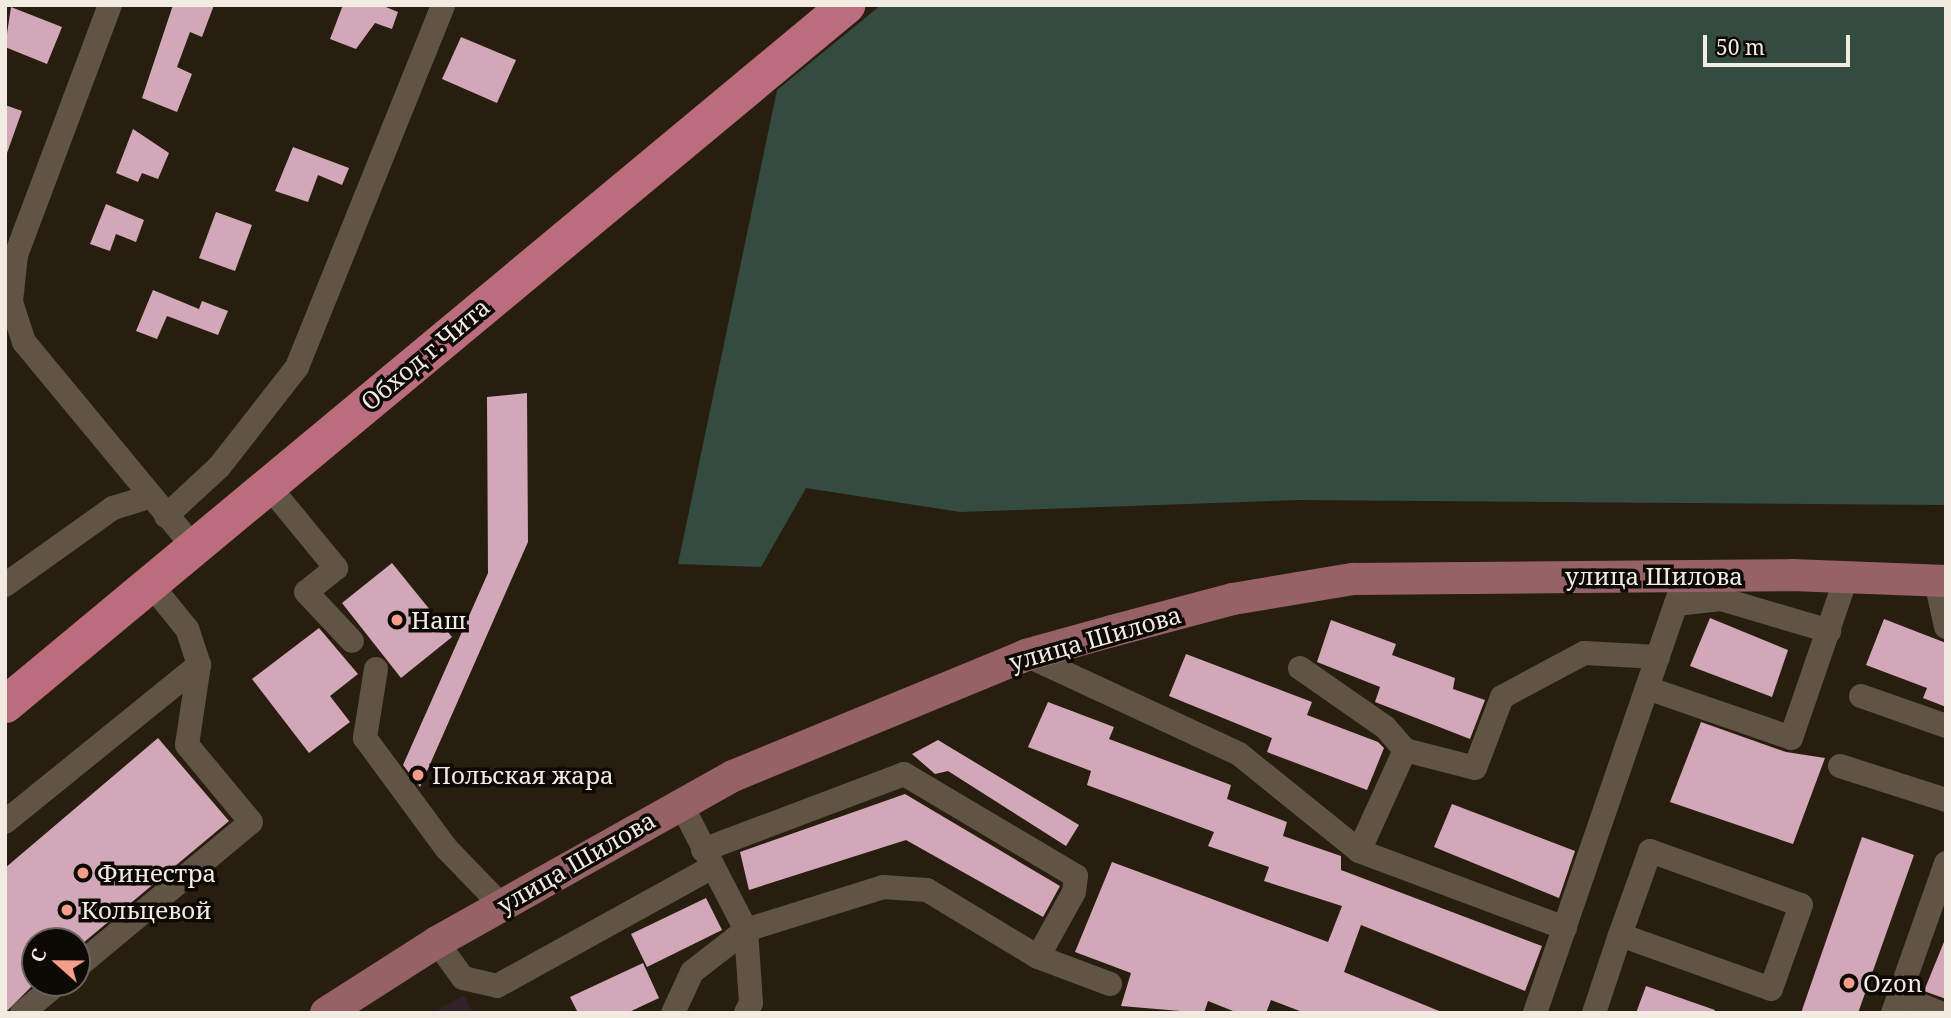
<!DOCTYPE html>
<meta charset="utf-8">
<style>
body{margin:0}
#map{position:relative;width:1951px;height:1018px;overflow:hidden;background:#281e0f;font-family:"Noto Serif",serif}
div>[style]{position:absolute}
.commercial>*{inset:0;background:#322129}
.green>*{inset:0;background:#344c3f}
.building>*{inset:0;background:#d2a7b7}
.minor>*{height:24px;margin:-12px;padding:0 12px;transform-origin:12px;border-radius:12px;background:#605444}
.major>*{height:32px;margin:-16px;padding:0 16px;transform-origin:16px;border-radius:16px;background:#976266}
.highway>*{height:37px;margin:-18.5px;padding:0 18.5px;transform-origin:18.5px;border-radius:18.5px;background:#bb6c7d}
.dots>*{width:19px;height:19px;translate:-50% -50%;box-sizing:border-box;border:4px solid #0d0904;border-radius:50%}
span{translate:-50% -50%;white-space:nowrap;text-align:center;line-height:1.15;-webkit-text-stroke:7px #0d0904;paint-order:stroke}
.street-label{font-size:24px;color:#f2ebe2}
.poi-label{font-size:24px;color:#f2ebe2}
.left{translate:0 -50%;text-align:left}
.frame{position:absolute;inset:0;border:7px solid #f2ebe2;pointer-events:none}
.north{position:absolute;left:21px;top:927px;width:70px;height:70px;box-sizing:border-box;background:#0d0904;border:2px solid #69635d;border-radius:50%;rotate:291deg;font-size:19px;font-weight:700;line-height:28px;text-align:center;color:#f2ebe2}
.north::after{content:'';display:block;margin:auto;width:24px;height:32px;background:#f49e89;clip-path:polygon(50% 0,100% 100%,50% 72%,0 100%)}
.scale{position:absolute;left:1703px;top:35px;width:147px;height:32px;box-sizing:border-box;border:4px solid #f2ebe2;border-top:0;padding-left:9px;font-size:21px;line-height:24px;white-space:nowrap;color:#f2ebe2;-webkit-text-stroke:5px #0d0904;paint-order:stroke}
</style>
<div id="map">
<div class="commercial">
<i style="clip-path:polygon(464px 995px,473px 1013px,433px 1013px)"></i>
</div>
<div class="green">
<i style="clip-path:polygon(881px 5px,1946px 5px,1946px 505px,1300px 500px,960px 512px,806px 488px,761px 567px,678px 564px,777px 90px)"></i>
</div>
<div class="building">
<i style="clip-path:polygon(173px 5px,214px 5px,202px 37px,190px 32px,177px 67px,192px 74px,177px 112px,142px 98px)"></i>
<i style="clip-path:polygon(343px 5px,381px 5px,398px 12px,392px 29px,375px 23px,356px 49px,330px 39px)"></i>
<i style="clip-path:polygon(11px 7px,62px 27px,47px 64px,5px 47px)"></i>
<i style="clip-path:polygon(461px 37px,516px 60px,497px 103px,442px 79px)"></i>
<i style="clip-path:polygon(5px 105px,22px 111px,7px 153px,5px 152px)"></i>
<i style="clip-path:polygon(133px 129px,169px 153px,158px 179px,142px 173px,138px 182px,116px 173px)"></i>
<i style="clip-path:polygon(293px 147px,349px 168px,342px 185px,318px 175px,308px 202px,275px 191px)"></i>
<i style="clip-path:polygon(106px 204px,144px 220px,136px 242px,116px 234px,110px 251px,90px 244px)"></i>
<i style="clip-path:polygon(216px 212px,252px 225px,235px 271px,199px 258px)"></i>
<i style="clip-path:polygon(153px 290px,199px 309px,202px 301px,228px 311px,218px 335px,167px 316px,157px 339px,136px 331px)"></i>
<i style="clip-path:polygon(527px 393px,528px 542px,420px 787px,403px 765px,488px 573px,487px 397px)"></i>
<i style="clip-path:polygon(392px 563px,452px 637px,401px 678px,342px 603px)"></i>
<i style="clip-path:polygon(1710px 618px,1788px 650px,1772px 697px,1690px 666px)"></i>
<i style="clip-path:polygon(1884px 619px,1946px 643px,1946px 707px,1923px 698px,1927px 688px,1866px 665px)"></i>
<i style="clip-path:polygon(1331px 620px,1396px 644px,1392px 655px,1455px 678px,1453px 689px,1485px 700px,1470px 739px,1375px 702px,1380px 687px,1317px 662px)"></i>
<i style="clip-path:polygon(319px 628px,358px 674px,330px 696px,350px 722px,309px 753px,252px 679px)"></i>
<i style="clip-path:polygon(1186px 654px,1312px 702px,1307px 715px,1378px 742px,1384px 748px,1367px 790px,1267px 752px,1272px 738px,1169px 696px)"></i>
<i style="clip-path:polygon(1048px 702px,1114px 727px,1109px 739px,1231px 785px,1227px 799px,1287px 822px,1283px 836px,1341px 856px,1341px 870px,1542px 946px,1525px 991px,1361px 925px,1344px 972px,1444px 1013px,1305px 1013px,1271px 1000px,1266px 1013px,1238px 1013px,1208px 1001px,1204px 1013px,1121px 1006px,1131px 973px,1075px 952px,1112px 862px,1328px 942px,1342px 906px,1264px 881px,1269px 867px,1208px 846px,1214px 832px,1087px 785px,1091px 771px,1028px 747px)"></i>
<i style="clip-path:polygon(1701px 722px,1786px 752px,1825px 758px,1793px 844px,1670px 802px)"></i>
<i style="clip-path:polygon(158px 738px,229px 821px,77px 948px,77px 941px,35px 941px,35px 983px,5px 1013px,5px 868px)"></i>
<i style="clip-path:polygon(938px 740px,1079px 825px,1066px 846px,948px 771px,935px 774px,912px 754px)"></i>
<i style="clip-path:polygon(905px 794px,1060px 886px,1043px 917px,906px 840px,749px 890px,740px 852px)"></i>
<i style="clip-path:polygon(1452px 804px,1575px 851px,1559px 898px,1434px 847px)"></i>
<i style="clip-path:polygon(1862px 837px,1914px 855px,1858px 1013px,1801px 1013px)"></i>
<i style="clip-path:polygon(706px 898px,722px 930px,647px 967px,631px 934px)"></i>
<i style="clip-path:polygon(1946px 937px,1946px 999px,1924px 991px)"></i>
<i style="clip-path:polygon(643px 963px,659px 998px,627px 1013px,578px 1013px,570px 997px)"></i>
<i style="clip-path:polygon(1646px 986px,1715px 1010px,1714px 1013px,1636px 1013px)"></i>
</div>
<div class="minor">
<i style="left:110px;top:5px;width:267px;rotate:110.6deg"></i>
<i style="left:16px;top:255px;width:47px;rotate:96.1deg"></i>
<i style="left:11px;top:302px;width:42px;rotate:72deg"></i>
<i style="left:24px;top:342px;width:265px;rotate:50.4deg"></i>
<i style="left:267px;top:484px;width:109px;rotate:50.6deg"></i>
<i style="left:336px;top:568px;width:38px;rotate:141deg"></i>
<i style="left:306px;top:592px;width:67px;rotate:46.8deg"></i>
<i style="left:166px;top:516px;width:72px;rotate:-42.8deg"></i>
<i style="left:219px;top:467px;width:127px;rotate:-52deg"></i>
<i style="left:297px;top:367px;width:390px;rotate:-68deg"></i>
<i style="left:1936px;top:581px;width:47px;rotate:77.7deg"></i>
<i style="left:5px;top:585px;width:133px;rotate:-35.5deg"></i>
<i style="left:113px;top:508px;width:38px;rotate:-17deg"></i>
<i style="left:1676px;top:604px;width:45px;rotate:-6.3deg"></i>
<i style="left:1721px;top:599px;width:113px;rotate:16.5deg"></i>
<i style="left:1026px;top:655px;width:235px;rotate:24.9deg"></i>
<i style="left:1239px;top:754px;width:154px;rotate:38.9deg"></i>
<i style="left:1359px;top:851px;width:220px;rotate:20.5deg"></i>
<i style="left:1300px;top:668px;width:103px;rotate:34.8deg"></i>
<i style="left:1385px;top:727px;width:30px;rotate:49deg"></i>
<i style="left:376px;top:669px;width:70px;rotate:99.1deg"></i>
<i style="left:365px;top:738px;width:137px;rotate:53.6deg"></i>
<i style="left:446px;top:848px;width:79px;rotate:46deg"></i>
<i style="left:1647px;top:688px;width:152px;rotate:19.1deg"></i>
<i style="left:1791px;top:738px;width:169px;rotate:-71deg"></i>
<i style="left:1861px;top:696px;width:90px;rotate:19.4deg"></i>
<i style="left:1840px;top:766px;width:111px;rotate:17.8deg"></i>
<i style="left:681px;top:804px;width:142px;rotate:62.7deg"></i>
<i style="left:746px;top:930px;width:73px;rotate:86.1deg"></i>
<i style="left:751px;top:1003px;width:11px;rotate:117deg"></i>
<i style="left:5px;top:822px;width:250px;rotate:-39deg"></i>
<i style="left:703px;top:850px;width:215px;rotate:-20.7deg"></i>
<i style="left:904px;top:774px;width:200px;rotate:30.7deg"></i>
<i style="left:1076px;top:876px;width:16px;rotate:97deg"></i>
<i style="left:1074px;top:892px;width:74px;rotate:119deg"></i>
<i style="left:1359px;top:851px;width:111px;rotate:-65.5deg"></i>
<i style="left:1405px;top:750px;width:72px;rotate:14.4deg"></i>
<i style="left:1475px;top:768px;width:76px;rotate:-69.2deg"></i>
<i style="left:1502px;top:697px;width:93px;rotate:-28.2deg"></i>
<i style="left:1584px;top:653px;width:74px;rotate:3.1deg"></i>
<i style="left:437px;top:942px;width:44px;rotate:54.2deg"></i>
<i style="left:463px;top:978px;width:35px;rotate:13deg"></i>
<i style="left:497px;top:986px;width:244px;rotate:-28.9deg"></i>
<i style="left:77px;top:967px;width:226px;rotate:-39.8deg"></i>
<i style="left:251px;top:822px;width:100px;rotate:-129.7deg"></i>
<i style="left:187px;top:745px;width:81px;rotate:-81.5deg"></i>
<i style="left:199px;top:665px;width:38px;rotate:-108deg"></i>
<i style="left:187px;top:629px;width:60px;rotate:-129deg"></i>
<i style="left:1900px;top:997px;width:43px;rotate:21.8deg"></i>
<i style="left:22px;top:1013px;width:47px;rotate:-39.8deg"></i>
<i style="left:673px;top:1013px;width:45px;rotate:-65.1deg"></i>
<i style="left:692px;top:972px;width:68px;rotate:-37.9deg"></i>
<i style="left:746px;top:930px;width:144px;rotate:-17.4deg"></i>
<i style="left:883px;top:887px;width:44px;rotate:3.9deg"></i>
<i style="left:927px;top:890px;width:130px;rotate:31.1deg"></i>
<i style="left:1038px;top:957px;width:77px;rotate:20.6deg"></i>
<i style="left:1535px;top:1013px;width:463px;rotate:-71deg"></i>
<i style="left:1594px;top:1013px;width:82px;rotate:-71.6deg"></i>
<i style="left:1620px;top:935px;width:89px;rotate:-70.3deg"></i>
<i style="left:1650px;top:851px;width:160px;rotate:19.7deg"></i>
<i style="left:1801px;top:905px;width:89px;rotate:109.7deg"></i>
<i style="left:1771px;top:989px;width:160px;rotate:-160.3deg"></i>
<i style="left:1893px;top:1013px;width:159px;rotate:-70.5deg"></i>
</div>
<div class="major">
<i style="left:326px;top:1013px;width:132px;rotate:-32.6deg"></i>
<i style="left:437px;top:942px;width:339px;rotate:-29.3deg"></i>
<i style="left:733px;top:776px;width:317px;rotate:-22.4deg"></i>
<i style="left:1026px;top:655px;width:89px;rotate:-15.6deg"></i>
<i style="left:1112px;top:631px;width:125px;rotate:-14.8deg"></i>
<i style="left:1233px;top:599px;width:122px;rotate:-9.5deg"></i>
<i style="left:1353px;top:579px;width:439px;rotate:-0.5deg"></i>
<i style="left:1792px;top:575px;width:154px;rotate:2.2deg"></i>
</div>
<div class="highway">
<i style="left:5px;top:704px;width:1094px;rotate:-39.73deg"></i>
</div>
<div class="dots">
<i style="left:397px;top:620px;background:#f49e89"></i>
<i style="left:418px;top:775px;background:#f49e89"></i>
<i style="left:83px;top:873px;background:#f49e89"></i>
<i style="left:67px;top:910px;background:#f49e89"></i>
<i style="left:1849px;top:983px;background:#f49e89"></i>
</div>
<div class="street-label">
<span style="left:425px;top:354px;rotate:-40deg">Обход г.Чита</span>
<span style="left:1654px;top:576px">улица Шилова</span>
<span style="left:1095px;top:638px;rotate:-16deg">улица Шилова</span>
<span style="left:576px;top:862px;rotate:-30deg">улица Шилова</span>
</div>
<div class="poi-label">
<span class="left" style="left:411px;top:620px">Наш</span>
<span class="left" style="left:432px;top:775px">Польская жара</span>
<span class="left" style="left:97px;top:873px">Финестра</span>
<span class="left" style="left:81px;top:910px">Кольцевой</span>
<span class="left" style="left:1863px;top:983px">Ozon</span>
</div>
<div class="frame"></div>
<div class="north">С</div>
<div class="scale">50 m</div>
</div>
